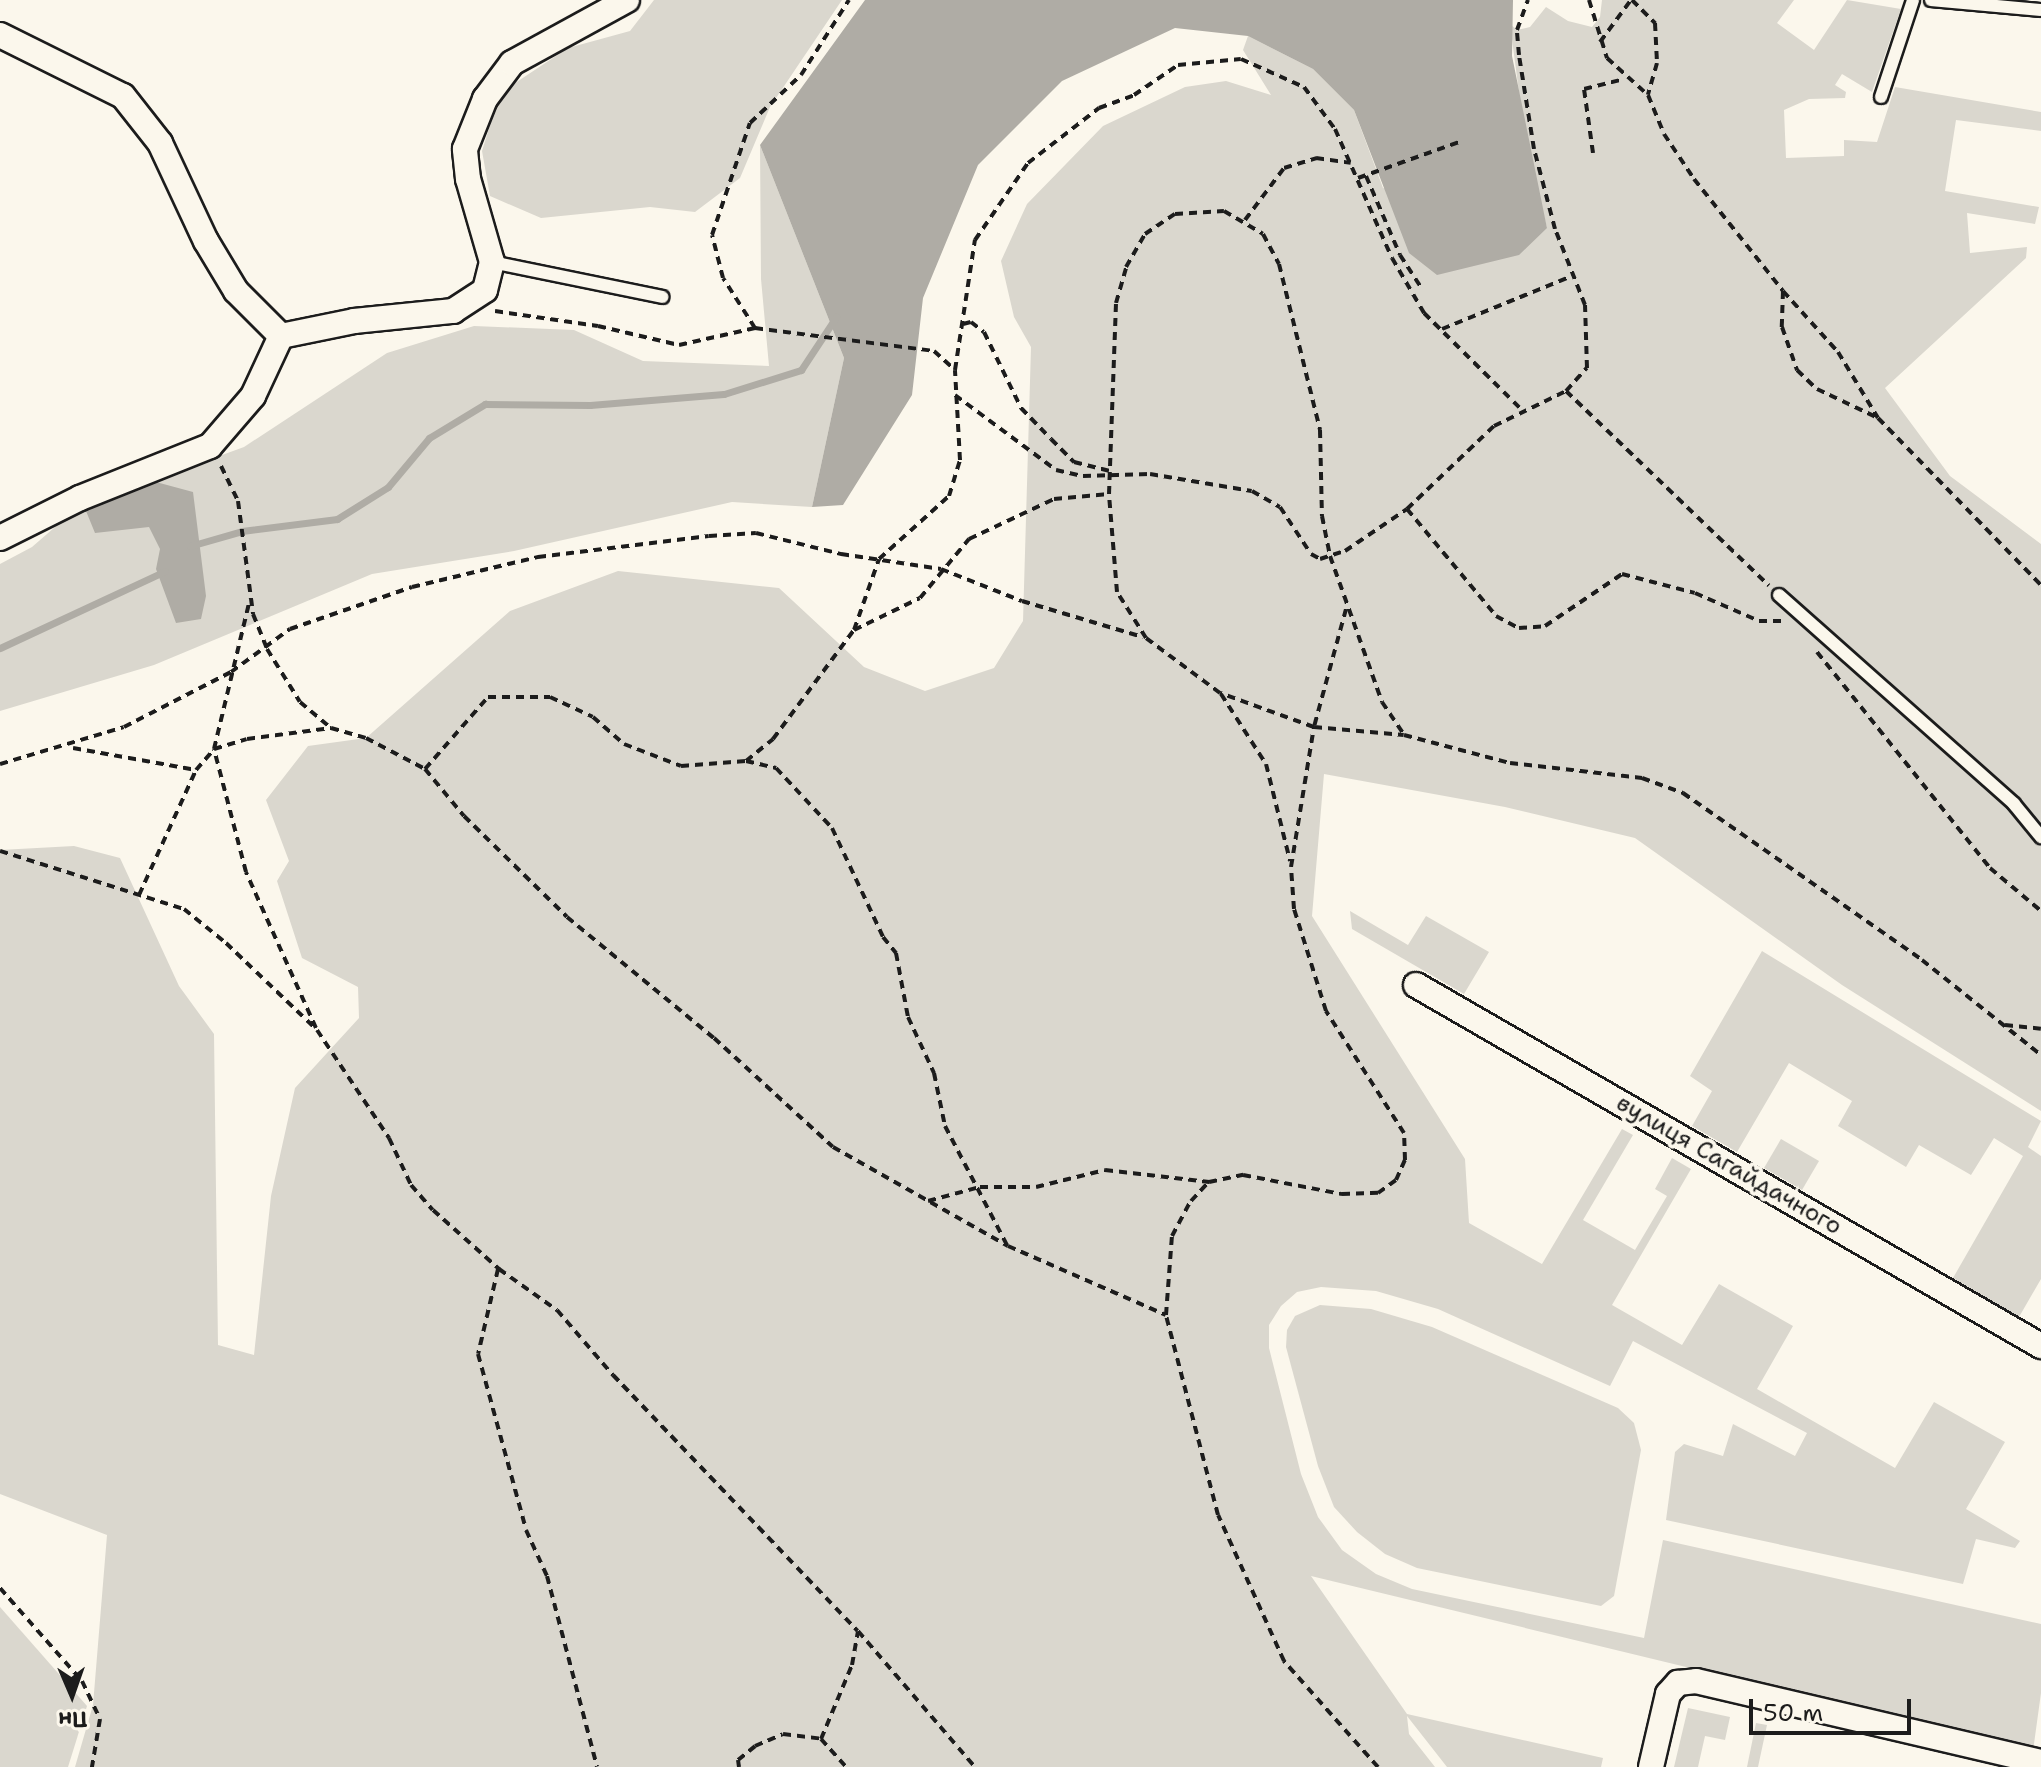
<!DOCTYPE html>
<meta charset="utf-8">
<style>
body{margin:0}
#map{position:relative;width:2041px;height:1767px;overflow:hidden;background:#fbf7ec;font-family:"Shantell Sans",sans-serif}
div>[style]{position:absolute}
.green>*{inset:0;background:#dad7ce}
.water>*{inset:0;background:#afaca5}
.stream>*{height:7px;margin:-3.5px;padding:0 3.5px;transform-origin:3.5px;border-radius:3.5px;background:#afaca5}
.path>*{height:4px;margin-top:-2px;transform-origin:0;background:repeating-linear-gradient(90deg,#1c1c1c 0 8px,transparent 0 14px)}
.roads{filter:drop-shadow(2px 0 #1c1c1c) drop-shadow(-2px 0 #1c1c1c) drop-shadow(0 2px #1c1c1c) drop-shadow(0 -2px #1c1c1c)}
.service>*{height:12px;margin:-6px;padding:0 6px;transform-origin:6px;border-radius:6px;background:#fbf7ec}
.minor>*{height:24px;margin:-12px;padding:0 12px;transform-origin:12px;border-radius:12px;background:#fbf7ec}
span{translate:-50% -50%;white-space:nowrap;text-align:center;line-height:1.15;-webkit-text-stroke:8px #fbf7ec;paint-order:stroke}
.street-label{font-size:24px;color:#1c1c1c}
.north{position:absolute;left:32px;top:1655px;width:80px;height:80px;-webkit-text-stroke:6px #fbf7ec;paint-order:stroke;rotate:178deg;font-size:22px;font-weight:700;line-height:32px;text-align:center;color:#1c1c1c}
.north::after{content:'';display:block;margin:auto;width:28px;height:36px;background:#1c1c1c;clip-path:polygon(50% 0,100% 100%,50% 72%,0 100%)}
.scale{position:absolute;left:1749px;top:1699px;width:162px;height:36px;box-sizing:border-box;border:4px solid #1c1c1c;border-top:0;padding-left:10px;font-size:24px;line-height:28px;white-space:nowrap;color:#1c1c1c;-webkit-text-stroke:6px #fbf7ec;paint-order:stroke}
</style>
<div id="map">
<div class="green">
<i style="clip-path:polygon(654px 0,842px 0,770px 107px,740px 178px,695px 212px,650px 207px,541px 218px,490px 196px,482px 151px,500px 93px,568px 48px,630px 31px)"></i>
<i style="clip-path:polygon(1602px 0,1794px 0,1777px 23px,1814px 50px,1847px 0,1901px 9px,1872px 92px,1842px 74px,1835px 85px,1846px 92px,1845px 98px,1809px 99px,1784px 110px,1786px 158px,1844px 156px,1844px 140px,1877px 142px,1895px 87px,2041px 112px,2041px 131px,1956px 120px,1945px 191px,2039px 207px,2035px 224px,1967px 213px,1970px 253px,2027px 247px,2026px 258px,1885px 388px,1950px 476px,2041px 544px,2041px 1111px,1842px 985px,1635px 838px,1505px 807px,1324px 774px,1312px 916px,1465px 1159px,1469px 1223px,1542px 1264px,1622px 1129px,1633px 1135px,1583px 1220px,1635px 1250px,1667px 1196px,1655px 1189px,1672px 1158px,1691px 1169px,1612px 1305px,1682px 1345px,1719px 1284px,1793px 1326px,1757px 1389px,1895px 1468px,1934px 1402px,2005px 1442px,1966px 1509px,2020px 1541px,2015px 1548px,1976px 1539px,1963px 1584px,1666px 1520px,1675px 1452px,1684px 1444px,1723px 1456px,1733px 1424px,1795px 1456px,1807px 1433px,1633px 1341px,1610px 1386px,1438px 1309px,1376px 1291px,1321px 1287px,1297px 1292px,1281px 1306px,1269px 1325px,1269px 1348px,1301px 1474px,1318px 1517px,1342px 1550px,1376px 1574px,1412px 1589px,1644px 1638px,1663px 1540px,2041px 1624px,2041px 1693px,2033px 1751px,1311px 1576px,1407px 1714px,1603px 1758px,1601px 1767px,1447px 1767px,1407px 1716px,1409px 1734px,1435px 1767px,75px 1767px,93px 1705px,107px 1535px,0 1494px,0 850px,74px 846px,120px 858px,179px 986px,214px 1034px,218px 1345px,254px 1355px,271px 1196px,295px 1088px,359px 1018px,358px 987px,302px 958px,277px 881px,289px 861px,266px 800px,308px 746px,366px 738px,510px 611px,618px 571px,779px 588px,864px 667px,925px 691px,994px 668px,1023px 621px,1031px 347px,1014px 317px,1001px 261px,1027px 204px,1103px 126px,1185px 87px,1226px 81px,1271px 95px,1243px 50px,1248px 36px,1313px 69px,1354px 110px,1383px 188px,1547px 228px,1525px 138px,1510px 24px,1517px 30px,1530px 27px,1546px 7px,1568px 21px,1592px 27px,1600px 17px)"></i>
<i style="clip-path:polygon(760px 145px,844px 358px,812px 507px,732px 502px,514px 551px,372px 574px,154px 665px,0 711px,0 564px,32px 547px,77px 508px,244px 447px,387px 353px,474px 326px,574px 330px,643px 361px,769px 366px,761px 279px)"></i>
<i style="clip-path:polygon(1350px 911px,1408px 945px,1426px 916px,1489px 952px,1464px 994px,1352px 929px)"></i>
<i style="clip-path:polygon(1762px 951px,2041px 1121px,2028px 1147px,2041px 1156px,2041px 1279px,2019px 1317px,1953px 1278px,2023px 1156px,1994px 1138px,1971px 1175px,1919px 1145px,1906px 1167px,1838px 1126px,1852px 1101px,1789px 1063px,1737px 1152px,1692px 1126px,1712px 1091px,1690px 1076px)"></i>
<i style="clip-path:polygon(1781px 1139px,1819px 1161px,1802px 1190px,1764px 1168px)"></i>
<i style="clip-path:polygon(1320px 1305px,1371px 1309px,1432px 1327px,1618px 1408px,1634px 1423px,1641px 1450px,1614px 1596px,1601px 1606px,1417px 1568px,1385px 1554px,1357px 1532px,1334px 1507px,1318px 1466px,1286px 1347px,1287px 1330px,1295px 1316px)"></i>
<i style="clip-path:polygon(0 1607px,87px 1706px,68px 1767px,0 1767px)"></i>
<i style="clip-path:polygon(1688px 1708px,1730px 1717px,1725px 1740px,1705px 1736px,1698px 1767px,1674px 1767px)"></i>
<i style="clip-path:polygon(1756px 1723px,1767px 1725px,1758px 1767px,1747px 1767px)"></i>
</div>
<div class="water">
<i style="clip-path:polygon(865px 0,1513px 0,1512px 56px,1547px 228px,1519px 255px,1437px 275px,1409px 253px,1354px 110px,1313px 69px,1248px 36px,1175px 28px,1062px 81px,978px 165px,923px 298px,912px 395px,843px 505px,812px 507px,844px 358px,760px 145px)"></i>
<i style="clip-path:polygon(156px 482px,193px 492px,206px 596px,201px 619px,176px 623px,156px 569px,160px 549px,149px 527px,95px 533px,86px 511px)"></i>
</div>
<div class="stream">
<i style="left:190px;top:546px;width:54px;rotate:-16.1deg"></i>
<i style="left:242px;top:531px;width:96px;rotate:-7.2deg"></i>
<i style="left:337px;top:519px;width:60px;rotate:-32.1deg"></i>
<i style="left:388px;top:487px;width:64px;rotate:-50.1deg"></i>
<i style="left:429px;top:438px;width:66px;rotate:-31.3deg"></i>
<i style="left:485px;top:404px;width:105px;rotate:0.5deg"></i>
<i style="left:590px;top:405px;width:134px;rotate:-4.7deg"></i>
<i style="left:724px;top:394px;width:81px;rotate:-17.3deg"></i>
<i style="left:801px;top:370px;width:64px;rotate:-56.6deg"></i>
<i style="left:0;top:648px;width:182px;rotate:-25deg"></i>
</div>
<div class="path">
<i style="left:1589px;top:0;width:61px;rotate:72.8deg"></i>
<i style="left:1607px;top:58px;width:55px;rotate:42.1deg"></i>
<i style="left:1632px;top:0;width:33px;rotate:45deg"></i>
<i style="left:1655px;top:23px;width:40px;rotate:87.1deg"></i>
<i style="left:1657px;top:63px;width:33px;rotate:106deg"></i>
<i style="left:1648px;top:95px;width:42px;rotate:67.7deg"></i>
<i style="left:1664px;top:134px;width:54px;rotate:56.3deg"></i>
<i style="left:1694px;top:179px;width:143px;rotate:51.5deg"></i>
<i style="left:1783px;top:291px;width:82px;rotate:48deg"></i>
<i style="left:1838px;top:352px;width:77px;rotate:58.8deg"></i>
<i style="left:1878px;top:418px;width:233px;rotate:45.7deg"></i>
<i style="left:1600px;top:42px;width:52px;rotate:-53.6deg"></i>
<i style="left:1593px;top:153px;width:65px;rotate:-98deg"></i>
<i style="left:1584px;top:89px;width:41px;rotate:-14deg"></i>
<i style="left:1366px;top:176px;width:86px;rotate:66.7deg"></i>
<i style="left:1400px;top:255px;width:37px;rotate:57deg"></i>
<i style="left:1358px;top:178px;width:107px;rotate:-19.6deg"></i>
<i style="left:1245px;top:220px;width:65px;rotate:-53.1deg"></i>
<i style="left:1284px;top:168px;width:34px;rotate:-17deg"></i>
<i style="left:1316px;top:158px;width:35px;rotate:8deg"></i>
<i style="left:1783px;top:291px;width:36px;rotate:92deg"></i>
<i style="left:1782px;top:327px;width:46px;rotate:70.8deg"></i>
<i style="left:1797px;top:370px;width:28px;rotate:44deg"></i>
<i style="left:1817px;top:389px;width:65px;rotate:25.4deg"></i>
<i style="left:495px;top:311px;width:104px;rotate:8.3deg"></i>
<i style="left:598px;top:326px;width:83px;rotate:13.2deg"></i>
<i style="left:679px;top:345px;width:78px;rotate:-12.6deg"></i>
<i style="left:755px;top:328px;width:180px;rotate:7.3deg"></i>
<i style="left:934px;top:351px;width:28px;rotate:42deg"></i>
<i style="left:963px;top:324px;width:8px;rotate:-14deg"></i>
<i style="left:971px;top:322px;width:16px;rotate:38deg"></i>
<i style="left:984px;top:332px;width:85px;rotate:64deg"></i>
<i style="left:1021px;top:408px;width:43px;rotate:45.9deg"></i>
<i style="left:1051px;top:439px;width:33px;rotate:45deg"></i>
<i style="left:1074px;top:462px;width:36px;rotate:14deg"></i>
<i style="left:755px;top:328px;width:59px;rotate:-122.6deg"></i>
<i style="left:723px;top:278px;width:44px;rotate:-104.3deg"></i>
<i style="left:712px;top:235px;width:118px;rotate:-71.3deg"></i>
<i style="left:750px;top:123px;width:70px;rotate:-43.3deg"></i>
<i style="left:801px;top:75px;width:89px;rotate:-57.4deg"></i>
<i style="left:1442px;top:329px;width:140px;rotate:-22.2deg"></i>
<i style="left:1566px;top:391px;width:281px;rotate:43.8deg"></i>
<i style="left:955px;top:395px;width:126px;rotate:36.6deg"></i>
<i style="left:1056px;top:470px;width:28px;rotate:13deg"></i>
<i style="left:1083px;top:476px;width:67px;rotate:-1.7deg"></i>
<i style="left:1150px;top:474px;width:103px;rotate:9.5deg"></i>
<i style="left:1252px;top:491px;width:32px;rotate:30deg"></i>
<i style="left:1280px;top:507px;width:56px;rotate:56.6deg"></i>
<i style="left:1311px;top:554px;width:10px;rotate:29deg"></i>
<i style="left:1320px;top:559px;width:26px;rotate:-18deg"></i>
<i style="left:1345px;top:551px;width:75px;rotate:-34.1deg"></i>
<i style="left:1407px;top:509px;width:120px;rotate:-43.7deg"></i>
<i style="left:1494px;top:426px;width:80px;rotate:-25.9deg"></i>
<i style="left:1566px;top:391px;width:31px;rotate:-48deg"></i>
<i style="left:1587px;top:368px;width:63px;rotate:-91.8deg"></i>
<i style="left:1585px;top:305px;width:82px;rotate:-111.5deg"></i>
<i style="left:1555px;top:229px;width:83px;rotate:-104.7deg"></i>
<i style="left:1534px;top:149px;width:95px;rotate:-99.1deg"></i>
<i style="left:1519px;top:55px;width:25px;rotate:-95deg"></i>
<i style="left:1517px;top:30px;width:32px;rotate:-70deg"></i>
<i style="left:221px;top:466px;width:39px;rotate:64deg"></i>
<i style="left:238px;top:501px;width:114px;rotate:82.4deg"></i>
<i style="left:253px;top:614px;width:38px;rotate:68deg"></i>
<i style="left:267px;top:649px;width:62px;rotate:58.1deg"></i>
<i style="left:300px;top:702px;width:40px;rotate:40deg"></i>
<i style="left:331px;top:728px;width:36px;rotate:16deg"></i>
<i style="left:366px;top:738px;width:67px;rotate:27.7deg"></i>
<i style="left:425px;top:769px;width:61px;rotate:50.3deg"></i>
<i style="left:464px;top:816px;width:144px;rotate:44.4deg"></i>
<i style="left:567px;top:917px;width:190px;rotate:39.5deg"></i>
<i style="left:714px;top:1038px;width:161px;rotate:42.5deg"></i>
<i style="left:833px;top:1147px;width:201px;rotate:29.5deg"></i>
<i style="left:1008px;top:1246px;width:172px;rotate:23.6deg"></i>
<i style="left:1407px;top:509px;width:139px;rotate:50.2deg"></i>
<i style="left:1496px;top:616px;width:26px;rotate:28deg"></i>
<i style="left:1519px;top:628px;width:26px;rotate:-4deg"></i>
<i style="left:1545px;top:626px;width:93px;rotate:-34deg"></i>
<i style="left:1622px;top:574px;width:75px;rotate:14.6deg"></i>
<i style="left:1695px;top:593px;width:70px;rotate:23.6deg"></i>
<i style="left:1759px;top:621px;width:24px"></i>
<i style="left:1346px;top:609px;width:122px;rotate:105.2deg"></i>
<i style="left:1314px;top:727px;width:90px;rotate:5.1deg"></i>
<i style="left:854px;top:630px;width:75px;rotate:-70.6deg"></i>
<i style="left:879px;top:559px;width:94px;rotate:-42deg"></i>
<i style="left:949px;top:496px;width:38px;rotate:-73deg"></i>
<i style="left:960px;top:460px;width:90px;rotate:-93.2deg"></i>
<i style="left:955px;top:370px;width:132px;rotate:-81.3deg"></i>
<i style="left:975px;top:240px;width:93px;rotate:-55.5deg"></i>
<i style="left:1028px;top:163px;width:90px;rotate:-37.8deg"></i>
<i style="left:1099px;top:108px;width:37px;rotate:-20deg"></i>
<i style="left:1134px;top:95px;width:53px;rotate:-34.3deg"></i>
<i style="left:1178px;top:65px;width:63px;rotate:-5.4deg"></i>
<i style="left:1241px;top:59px;width:69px;rotate:24deg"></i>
<i style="left:1304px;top:87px;width:52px;rotate:53.6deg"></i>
<i style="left:1335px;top:129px;width:141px;rotate:66.2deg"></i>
<i style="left:1392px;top:258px;width:64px;rotate:59.8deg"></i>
<i style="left:1424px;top:313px;width:138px;rotate:44.7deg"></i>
<i style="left:1817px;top:652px;width:277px;rotate:51.3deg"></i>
<i style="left:1990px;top:868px;width:67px;rotate:40.1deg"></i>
<i style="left:1221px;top:694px;width:83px;rotate:57.3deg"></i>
<i style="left:1266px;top:764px;width:100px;rotate:76.1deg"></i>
<i style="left:73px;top:748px;width:125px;rotate:10.1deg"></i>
<i style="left:196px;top:770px;width:28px;rotate:-49deg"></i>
<i style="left:214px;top:749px;width:154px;rotate:-76.5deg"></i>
<i style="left:746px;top:761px;width:35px;rotate:-39deg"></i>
<i style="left:773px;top:739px;width:136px;rotate:-53.4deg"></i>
<i style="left:854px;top:630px;width:73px;rotate:-25.9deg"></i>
<i style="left:920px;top:598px;width:77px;rotate:-50.3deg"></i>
<i style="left:969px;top:539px;width:94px;rotate:-25.2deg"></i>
<i style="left:1054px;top:499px;width:55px;rotate:-5.2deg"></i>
<i style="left:0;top:764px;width:129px;rotate:-16.6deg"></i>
<i style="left:124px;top:727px;width:120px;rotate:-27.2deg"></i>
<i style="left:231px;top:672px;width:73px;rotate:-36.1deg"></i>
<i style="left:290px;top:629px;width:129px;rotate:-19deg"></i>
<i style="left:412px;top:587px;width:130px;rotate:-13.4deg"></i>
<i style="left:538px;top:557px;width:172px;rotate:-7deg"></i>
<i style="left:709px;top:536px;width:47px;rotate:-3.7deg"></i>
<i style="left:756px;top:533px;width:88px;rotate:13.9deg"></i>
<i style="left:841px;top:554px;width:101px;rotate:8.5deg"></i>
<i style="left:941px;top:569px;width:87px;rotate:21.6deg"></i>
<i style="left:1022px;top:601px;width:126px;rotate:16.6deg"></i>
<i style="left:425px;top:769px;width:96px;rotate:-48.8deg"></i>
<i style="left:488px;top:697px;width:62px"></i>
<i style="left:550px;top:697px;width:47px;rotate:24.9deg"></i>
<i style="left:593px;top:717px;width:41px;rotate:41.1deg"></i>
<i style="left:624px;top:744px;width:61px;rotate:21.1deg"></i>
<i style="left:681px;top:766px;width:65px;rotate:-4.4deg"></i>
<i style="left:746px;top:761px;width:31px;rotate:13deg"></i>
<i style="left:776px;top:768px;width:82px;rotate:47deg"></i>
<i style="left:832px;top:828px;width:120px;rotate:64.9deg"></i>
<i style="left:883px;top:937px;width:21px;rotate:51deg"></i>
<i style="left:896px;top:953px;width:65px;rotate:79.4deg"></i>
<i style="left:908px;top:1017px;width:62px;rotate:65.1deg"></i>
<i style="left:934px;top:1073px;width:54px;rotate:78.3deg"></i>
<i style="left:945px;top:1126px;width:134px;rotate:62.5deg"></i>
<i style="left:0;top:851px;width:193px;rotate:17.5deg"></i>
<i style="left:184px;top:909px;width:54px;rotate:39deg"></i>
<i style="left:226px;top:943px;width:126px;rotate:43.7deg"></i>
<i style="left:317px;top:1030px;width:130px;rotate:56.3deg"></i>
<i style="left:389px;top:1138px;width:52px;rotate:64.9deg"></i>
<i style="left:411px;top:1185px;width:33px;rotate:49deg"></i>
<i style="left:433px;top:1210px;width:89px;rotate:41.8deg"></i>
<i style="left:499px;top:1269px;width:71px;rotate:35.3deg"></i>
<i style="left:557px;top:1310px;width:86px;rotate:49.3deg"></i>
<i style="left:613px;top:1375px;width:354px;rotate:46.3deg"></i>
<i style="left:858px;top:1631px;width:179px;rotate:49.3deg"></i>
<i style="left:139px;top:895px;width:137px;rotate:-65.5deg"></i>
<i style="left:2005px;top:1025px;width:36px;rotate:6deg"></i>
<i style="left:316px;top:1028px;width:171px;rotate:-114.2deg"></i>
<i style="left:246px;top:872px;width:127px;rotate:-104.6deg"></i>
<i style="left:214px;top:749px;width:34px;rotate:-17deg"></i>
<i style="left:247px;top:739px;width:85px;rotate:-7.5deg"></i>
<i style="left:928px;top:1201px;width:54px;rotate:-15.1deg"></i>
<i style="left:980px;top:1187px;width:56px"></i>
<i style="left:1036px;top:1187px;width:71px;rotate:-13.8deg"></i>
<i style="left:1105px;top:1170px;width:105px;rotate:6.6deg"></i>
<i style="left:498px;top:1269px;width:87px;rotate:103.2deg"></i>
<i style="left:478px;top:1354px;width:182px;rotate:74.7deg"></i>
<i style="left:526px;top:1530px;width:51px;rotate:65.5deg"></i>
<i style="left:547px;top:1576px;width:197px;rotate:75.3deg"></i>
<i style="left:0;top:1588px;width:124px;rotate:48.6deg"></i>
<i style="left:82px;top:1681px;width:42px;rotate:64.7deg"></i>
<i style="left:100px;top:1719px;width:49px;rotate:99.5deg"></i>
<i style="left:821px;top:1739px;width:80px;rotate:-67.3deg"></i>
<i style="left:852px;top:1665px;width:34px;rotate:-80deg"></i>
<i style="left:739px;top:1767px;width:7px;rotate:-98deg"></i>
<i style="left:738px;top:1760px;width:22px;rotate:-39deg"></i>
<i style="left:755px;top:1746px;width:30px;rotate:-23deg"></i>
<i style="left:783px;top:1734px;width:38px;rotate:7deg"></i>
<i style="left:821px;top:1739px;width:38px;rotate:48deg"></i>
<i style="left:1378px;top:1767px;width:142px;rotate:-131.6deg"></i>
<i style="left:1284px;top:1661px;width:160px;rotate:-114.3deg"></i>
<i style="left:1218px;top:1515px;width:207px;rotate:-104.6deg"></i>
<i style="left:1166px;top:1315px;width:79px;rotate:-85.7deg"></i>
<i style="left:1172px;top:1236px;width:40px;rotate:-62deg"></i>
<i style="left:1191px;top:1201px;width:26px;rotate:-47deg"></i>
<i style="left:1209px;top:1182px;width:35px;rotate:-12deg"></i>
<i style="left:1243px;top:1175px;width:101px;rotate:10.9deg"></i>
<i style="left:1342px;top:1194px;width:36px;rotate:-2deg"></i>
<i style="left:1378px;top:1193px;width:22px;rotate:-36deg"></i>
<i style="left:1396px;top:1180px;width:22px;rotate:-66deg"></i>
<i style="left:1405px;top:1160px;width:27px;rotate:-92deg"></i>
<i style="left:1404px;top:1133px;width:145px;rotate:-122.6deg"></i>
<i style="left:1326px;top:1011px;width:107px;rotate:-107.4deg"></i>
<i style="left:1294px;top:909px;width:42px;rotate:-94.1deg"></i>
<i style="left:1291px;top:867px;width:142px;rotate:-80.7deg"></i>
<i style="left:1314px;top:727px;width:100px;rotate:-160.1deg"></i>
<i style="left:1220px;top:693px;width:92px;rotate:-143.4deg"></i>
<i style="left:1146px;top:638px;width:54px;rotate:-122.2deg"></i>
<i style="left:1117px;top:592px;width:98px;rotate:-94.7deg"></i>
<i style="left:1109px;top:494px;width:191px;rotate:-87.9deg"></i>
<i style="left:1116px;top:303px;width:37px;rotate:-74deg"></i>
<i style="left:1126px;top:267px;width:38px;rotate:-60deg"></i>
<i style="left:1145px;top:234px;width:36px;rotate:-34deg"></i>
<i style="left:1175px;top:214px;width:49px;rotate:-3.5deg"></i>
<i style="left:1224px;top:211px;width:45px;rotate:30.5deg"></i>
<i style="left:1263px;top:234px;width:34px;rotate:62deg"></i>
<i style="left:1279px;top:264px;width:171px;rotate:76.1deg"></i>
<i style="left:1320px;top:430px;width:86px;rotate:88.7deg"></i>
<i style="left:1322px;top:516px;width:41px;rotate:78.7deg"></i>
<i style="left:1330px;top:556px;width:155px;rotate:70.4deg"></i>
<i style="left:1382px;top:702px;width:40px;rotate:56deg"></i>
<i style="left:1404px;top:735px;width:110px;rotate:14.8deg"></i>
<i style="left:1510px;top:763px;width:133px;rotate:6.5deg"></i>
<i style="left:1642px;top:778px;width:44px;rotate:20.1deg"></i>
<i style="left:1683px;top:793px;width:292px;rotate:34.9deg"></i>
<i style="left:1922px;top:960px;width:152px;rotate:38.6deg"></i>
</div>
<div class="roads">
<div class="service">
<i style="left:1931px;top:0;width:110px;rotate:5.2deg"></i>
<i style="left:1881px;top:97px;width:102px;rotate:-71.7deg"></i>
<i style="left:492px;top:262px;width:174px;rotate:11.6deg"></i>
<i style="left:1779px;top:595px;width:314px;rotate:41.6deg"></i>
<i style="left:2014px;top:804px;width:43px;rotate:50.7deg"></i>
</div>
<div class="minor">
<i style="left:0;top:35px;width:137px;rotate:26.4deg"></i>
<i style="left:123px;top:96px;width:60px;rotate:51.8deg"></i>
<i style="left:160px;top:143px;width:108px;rotate:64.9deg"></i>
<i style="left:206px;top:241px;width:58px;rotate:59deg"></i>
<i style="left:236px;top:291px;width:64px;rotate:45deg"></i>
<i style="left:281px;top:336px;width:75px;rotate:-11.6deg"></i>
<i style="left:354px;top:321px;width:100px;rotate:-5.8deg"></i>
<i style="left:453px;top:311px;width:38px;rotate:-33deg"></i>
<i style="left:485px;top:290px;width:29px;rotate:-76deg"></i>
<i style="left:492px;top:262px;width:86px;rotate:-106.1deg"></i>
<i style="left:468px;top:179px;width:30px;rotate:-96deg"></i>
<i style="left:465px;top:149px;width:54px;rotate:-68.2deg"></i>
<i style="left:485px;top:99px;width:45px;rotate:-53.1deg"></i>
<i style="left:512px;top:63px;width:131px;rotate:-28.7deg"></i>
<i style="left:0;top:538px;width:89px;rotate:-26.6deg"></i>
<i style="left:80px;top:498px;width:140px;rotate:-21.8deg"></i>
<i style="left:210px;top:446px;width:66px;rotate:-49.3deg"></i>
<i style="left:253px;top:396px;width:66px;rotate:-65deg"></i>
<i style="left:1416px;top:985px;width:722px;rotate:30.01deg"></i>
<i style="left:1651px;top:1767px;width:75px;rotate:-76.9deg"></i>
<i style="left:1668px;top:1694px;width:15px;rotate:-48deg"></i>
<i style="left:1678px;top:1683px;width:18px;rotate:-6deg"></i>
<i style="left:1696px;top:1681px;width:354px;rotate:13.2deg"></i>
</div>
</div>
<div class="street-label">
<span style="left:1729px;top:1165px;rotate:30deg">вулиця Сагайдачного</span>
</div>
<div class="north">Пн</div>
<div class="scale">50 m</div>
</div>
